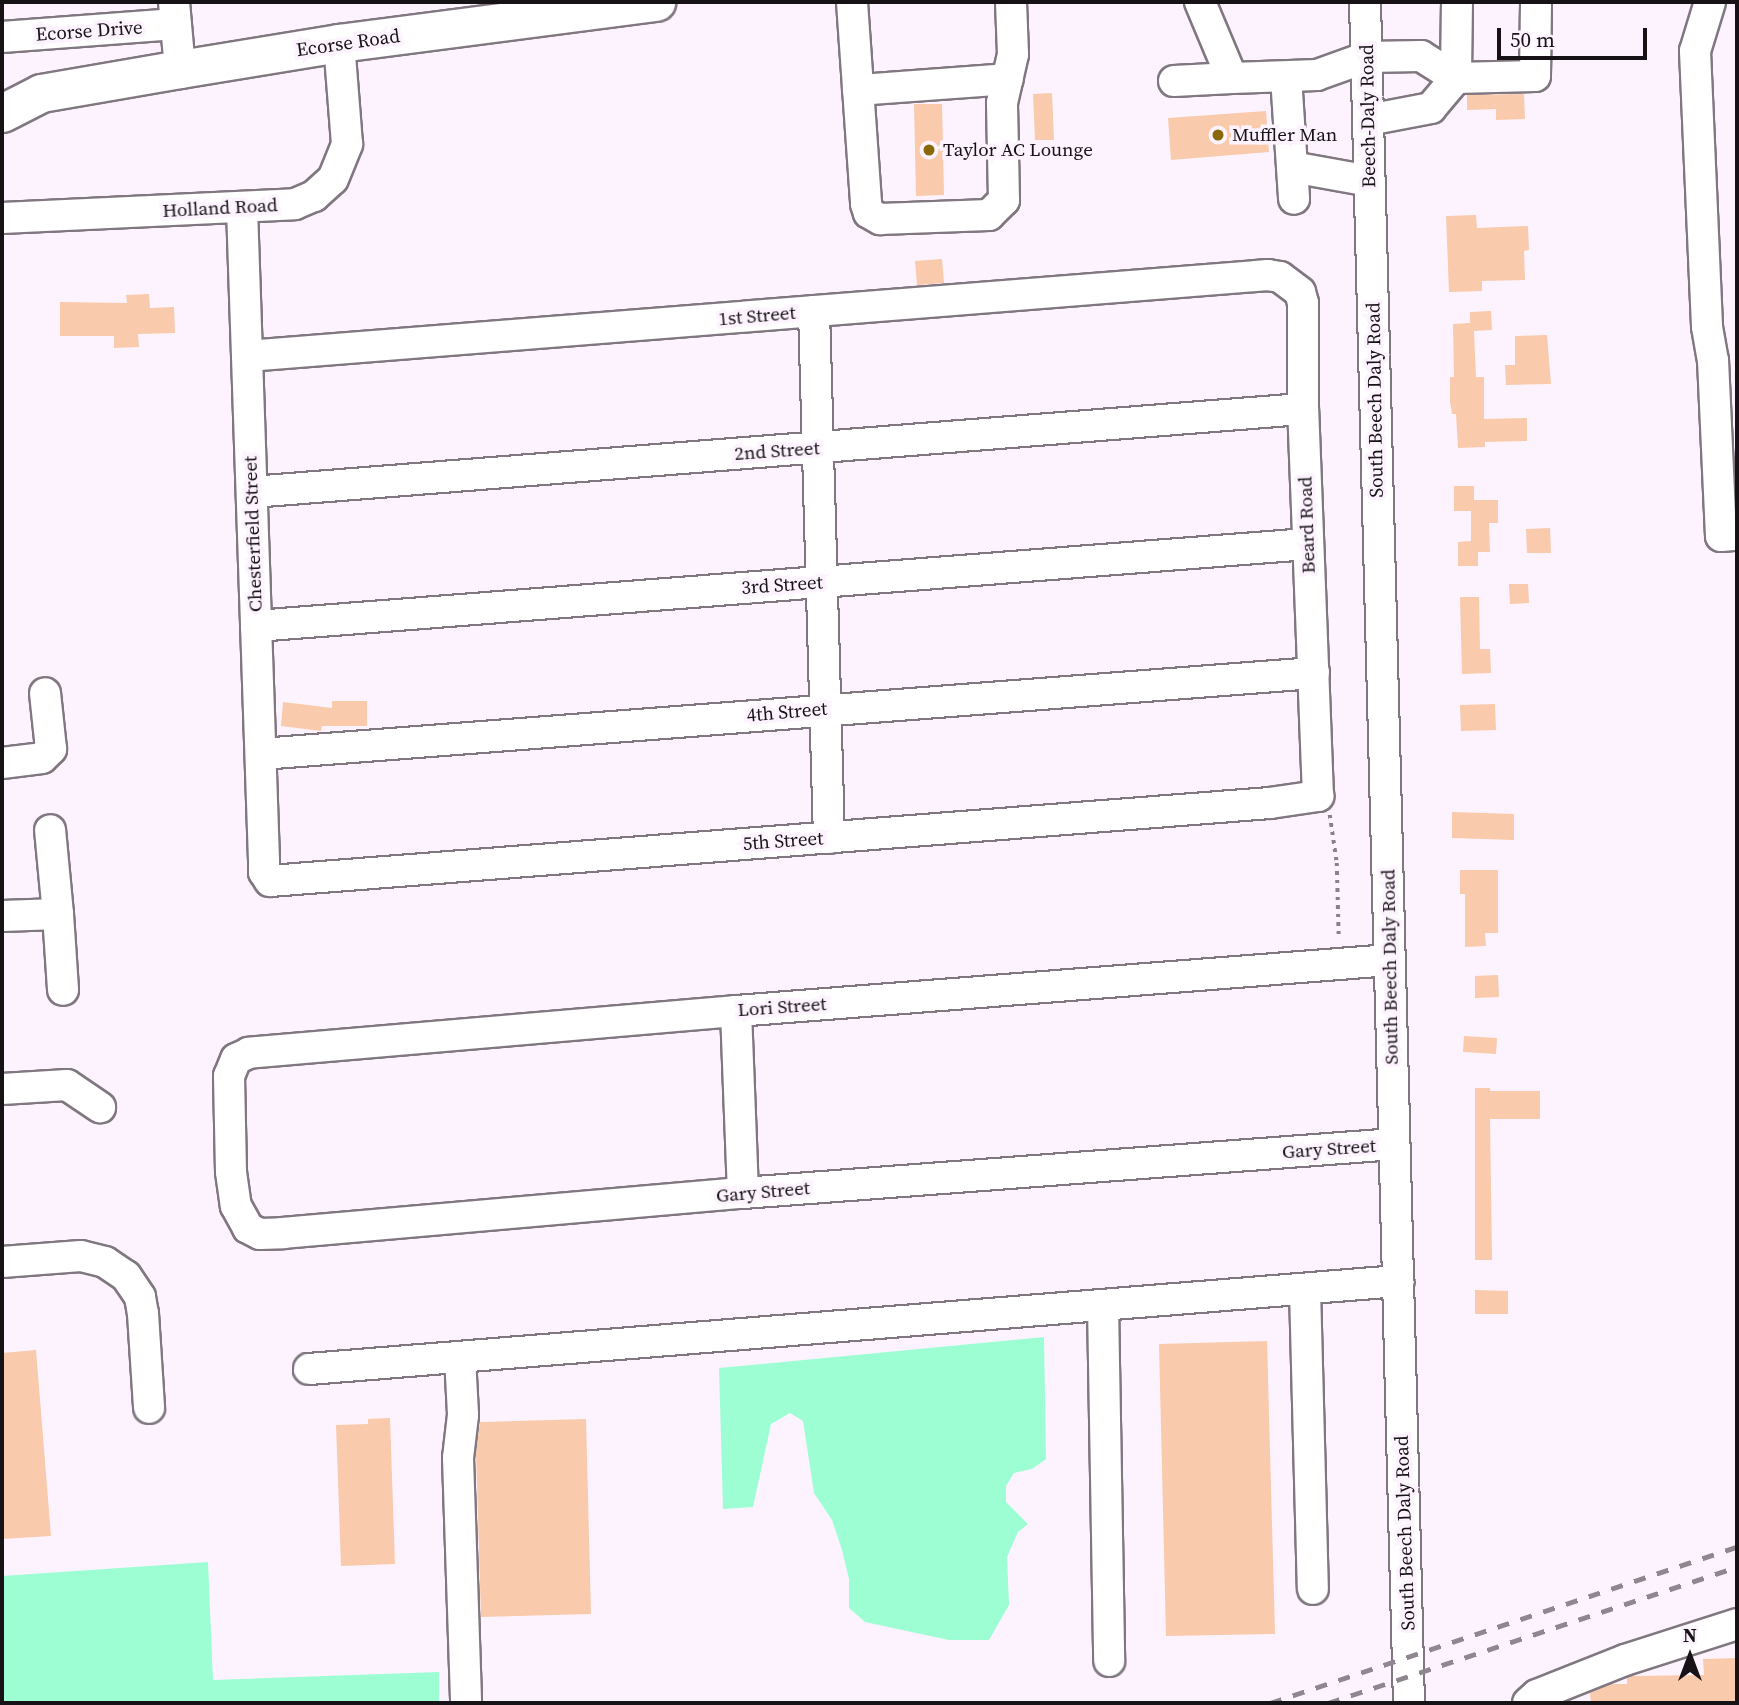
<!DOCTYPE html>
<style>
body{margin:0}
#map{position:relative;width:1739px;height:1705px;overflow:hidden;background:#fdf3fe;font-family:"Source Serif 4",serif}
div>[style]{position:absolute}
.green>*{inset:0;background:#9cfed2}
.building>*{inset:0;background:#f9caab}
.path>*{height:3.5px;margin-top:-1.75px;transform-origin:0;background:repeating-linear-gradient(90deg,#888189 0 3.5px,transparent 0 8.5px)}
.roads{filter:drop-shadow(2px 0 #807780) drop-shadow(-2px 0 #807780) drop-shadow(0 2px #807780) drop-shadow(0 -2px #807780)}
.minor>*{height:30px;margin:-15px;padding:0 15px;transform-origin:15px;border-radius:15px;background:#fff}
.major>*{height:37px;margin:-18.5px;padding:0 18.5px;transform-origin:18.5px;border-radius:18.5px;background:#fff}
.rail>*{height:5px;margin-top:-2.5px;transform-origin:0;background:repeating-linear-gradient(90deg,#8f878f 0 12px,transparent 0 24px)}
.dots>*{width:19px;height:19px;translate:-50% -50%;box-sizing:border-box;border:4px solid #fdf3fe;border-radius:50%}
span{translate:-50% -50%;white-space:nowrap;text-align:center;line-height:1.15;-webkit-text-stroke:7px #fdf3fe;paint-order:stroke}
.street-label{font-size:19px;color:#161216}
.poi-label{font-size:19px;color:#161216}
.left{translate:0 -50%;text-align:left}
.frame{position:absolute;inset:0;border:4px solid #161216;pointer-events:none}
.north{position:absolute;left:1655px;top:1621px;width:70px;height:70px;-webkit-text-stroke:5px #fdf3fe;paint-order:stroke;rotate:0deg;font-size:19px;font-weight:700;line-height:28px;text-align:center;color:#161216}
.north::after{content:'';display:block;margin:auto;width:24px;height:32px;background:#161216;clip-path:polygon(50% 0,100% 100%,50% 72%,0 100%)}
.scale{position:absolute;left:1497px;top:28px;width:150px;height:32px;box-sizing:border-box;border:4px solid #161216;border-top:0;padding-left:9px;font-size:21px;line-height:24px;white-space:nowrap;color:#161216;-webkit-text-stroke:5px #fdf3fe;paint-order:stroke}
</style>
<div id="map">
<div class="green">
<i style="clip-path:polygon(1044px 1337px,1046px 1459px,1032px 1469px,1014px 1473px,1006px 1486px,1006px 1502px,1028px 1524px,1018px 1532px,1007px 1557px,1009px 1605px,989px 1640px,949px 1640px,865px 1622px,849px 1608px,849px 1579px,842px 1550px,832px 1520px,814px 1493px,803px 1421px,790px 1413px,771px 1424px,753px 1507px,723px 1509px,719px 1368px)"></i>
<i style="clip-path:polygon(208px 1562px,213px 1680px,439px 1672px,439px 1703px,2px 1703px,2px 1576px)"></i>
</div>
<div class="building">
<i style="clip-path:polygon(1052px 93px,1054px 140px,1035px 140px,1033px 94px)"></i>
<i style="clip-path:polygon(1524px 94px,1525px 119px,1496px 120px,1496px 109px,1467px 110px,1467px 95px)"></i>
<i style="clip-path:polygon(914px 104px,942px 104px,944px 195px,916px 196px)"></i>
<i style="clip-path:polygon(1266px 111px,1269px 152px,1171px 160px,1168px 118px)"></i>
<i style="clip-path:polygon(1476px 215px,1477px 228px,1528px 226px,1529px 250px,1524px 251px,1525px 280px,1482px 281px,1482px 291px,1449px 292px,1446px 216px)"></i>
<i style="clip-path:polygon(942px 259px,944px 283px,917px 285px,915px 261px)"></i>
<i style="clip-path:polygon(149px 294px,150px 308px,174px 307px,175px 333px,138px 334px,139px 347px,114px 348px,114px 336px,60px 336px,60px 302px,127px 303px,126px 295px)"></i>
<i style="clip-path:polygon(1491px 311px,1492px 330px,1474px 331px,1476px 377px,1484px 377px,1484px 419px,1527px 418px,1527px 441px,1485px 442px,1485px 447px,1458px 448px,1456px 414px,1452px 414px,1450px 402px,1450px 377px,1454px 377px,1453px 324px,1470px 323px,1470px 312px)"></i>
<i style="clip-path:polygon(1547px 335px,1551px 384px,1506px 385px,1505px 365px,1515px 365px,1515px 336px)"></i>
<i style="clip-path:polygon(1454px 486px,1474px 486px,1474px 500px,1498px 500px,1498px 523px,1489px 523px,1490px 552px,1478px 552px,1478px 566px,1458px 566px,1458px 542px,1471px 541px,1471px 511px,1454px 511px)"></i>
<i style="clip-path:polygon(1550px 528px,1551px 553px,1527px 553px,1526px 529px)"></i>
<i style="clip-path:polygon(1509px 584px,1528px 584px,1529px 603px,1510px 604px)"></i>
<i style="clip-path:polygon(1460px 597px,1479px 597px,1480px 649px,1490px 649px,1491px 673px,1462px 674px)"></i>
<i style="clip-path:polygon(332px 701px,367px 701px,367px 726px,322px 726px,321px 731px,281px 726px,283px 702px,332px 708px)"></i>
<i style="clip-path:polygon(1495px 704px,1496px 730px,1461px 731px,1460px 705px)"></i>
<i style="clip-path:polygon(1452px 812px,1514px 814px,1514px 840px,1452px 838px)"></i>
<i style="clip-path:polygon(1460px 870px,1498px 870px,1498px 933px,1485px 933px,1486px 946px,1465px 947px,1465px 894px,1460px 894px)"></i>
<i style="clip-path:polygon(1498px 975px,1499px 997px,1475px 998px,1475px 976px)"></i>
<i style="clip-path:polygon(1464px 1036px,1497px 1038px,1496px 1054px,1463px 1052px)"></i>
<i style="clip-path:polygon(1475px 1088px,1490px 1088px,1490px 1091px,1540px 1091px,1540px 1119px,1490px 1119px,1492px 1260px,1475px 1260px)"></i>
<i style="clip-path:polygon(1475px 1290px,1508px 1291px,1508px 1314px,1475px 1314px)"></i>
<i style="clip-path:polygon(1267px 1341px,1275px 1634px,1166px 1636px,1159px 1344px)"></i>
<i style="clip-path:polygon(36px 1350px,51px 1536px,2px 1539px,2px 1353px)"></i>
<i style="clip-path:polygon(390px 1418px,395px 1564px,341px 1566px,336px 1425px,368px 1424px,368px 1419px)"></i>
<i style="clip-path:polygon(586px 1419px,591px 1614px,481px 1617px,476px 1451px,480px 1422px)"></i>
<i style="clip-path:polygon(1737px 1658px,1737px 1703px,1591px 1703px,1590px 1693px,1611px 1684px,1627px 1684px,1627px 1678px,1632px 1676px,1704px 1675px,1703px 1659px)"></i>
</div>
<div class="path">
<i style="left:1330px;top:815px;width:49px;rotate:81.7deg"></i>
<i style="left:1337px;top:863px;width:76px;rotate:88.5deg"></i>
</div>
<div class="roads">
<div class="minor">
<i style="left:174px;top:2px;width:67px;rotate:84.9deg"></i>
<i style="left:852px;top:2px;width:202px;rotate:86deg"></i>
<i style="left:866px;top:204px;width:9px;rotate:72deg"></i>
<i style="left:869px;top:213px;width:13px;rotate:29deg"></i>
<i style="left:880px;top:219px;width:109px;rotate:-2.1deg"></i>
<i style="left:989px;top:215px;width:21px;rotate:-45deg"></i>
<i style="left:1004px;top:200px;width:97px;rotate:-91.2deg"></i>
<i style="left:1002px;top:103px;width:50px;rotate:-77.3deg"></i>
<i style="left:1013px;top:54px;width:52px;rotate:-92.2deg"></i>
<i style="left:1200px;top:2px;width:82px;rotate:67.2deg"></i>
<i style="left:1232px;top:78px;width:85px;rotate:-2deg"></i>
<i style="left:1317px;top:75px;width:53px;rotate:-19.8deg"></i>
<i style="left:1367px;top:57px;width:54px;rotate:-1.1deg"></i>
<i style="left:1421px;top:56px;width:41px;rotate:32.2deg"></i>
<i style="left:1456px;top:78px;width:39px;rotate:130deg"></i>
<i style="left:1431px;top:108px;width:64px;rotate:169.2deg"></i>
<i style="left:1365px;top:2px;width:1702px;rotate:88.52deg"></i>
<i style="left:1457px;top:2px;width:76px;rotate:90.8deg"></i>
<i style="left:1456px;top:78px;width:79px;rotate:-1.5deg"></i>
<i style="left:1535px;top:76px;width:74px;rotate:-89.2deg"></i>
<i style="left:1710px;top:2px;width:51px;rotate:107deg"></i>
<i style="left:1695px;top:51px;width:276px;rotate:87.5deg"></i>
<i style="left:1707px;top:327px;width:34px;rotate:80deg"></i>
<i style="left:1713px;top:360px;width:176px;rotate:87.4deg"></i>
<i style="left:1721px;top:536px;width:16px;rotate:-4deg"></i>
<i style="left:2px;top:37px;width:174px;rotate:-4.3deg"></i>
<i style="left:1286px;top:77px;width:122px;rotate:86.2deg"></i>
<i style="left:1174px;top:81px;width:58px;rotate:-3deg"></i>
<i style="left:858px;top:90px;width:150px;rotate:-4.2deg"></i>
<i style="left:1292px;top:167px;width:79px;rotate:10.2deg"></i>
<i style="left:242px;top:208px;width:653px;rotate:88.07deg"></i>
<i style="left:264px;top:861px;width:11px;rotate:90deg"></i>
<i style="left:264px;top:872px;width:11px;rotate:56deg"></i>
<i style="left:270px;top:881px;width:1003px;rotate:-4.46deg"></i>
<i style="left:1270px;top:803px;width:49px;rotate:-8.3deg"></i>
<i style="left:1318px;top:796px;width:387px;rotate:-92.2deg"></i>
<i style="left:1303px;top:409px;width:106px;rotate:-90deg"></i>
<i style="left:1303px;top:303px;width:11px;rotate:-105deg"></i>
<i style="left:1300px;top:292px;width:25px;rotate:-143deg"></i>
<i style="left:1280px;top:277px;width:12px;rotate:-171deg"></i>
<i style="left:1268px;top:275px;width:1024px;rotate:175.46deg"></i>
<i style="left:2px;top:218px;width:293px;rotate:-2.7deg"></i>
<i style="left:295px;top:204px;width:21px;rotate:-23deg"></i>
<i style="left:314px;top:196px;width:25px;rotate:-42deg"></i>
<i style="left:333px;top:179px;width:38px;rotate:-68deg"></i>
<i style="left:347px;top:144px;width:101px;rotate:-94.5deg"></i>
<i style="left:814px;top:311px;width:527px;rotate:88.37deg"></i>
<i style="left:252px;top:492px;width:1054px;rotate:-4.52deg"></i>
<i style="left:256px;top:626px;width:1054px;rotate:-4.46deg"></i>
<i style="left:261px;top:754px;width:1056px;rotate:-4.4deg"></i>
<i style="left:2px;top:763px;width:40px;rotate:-7.1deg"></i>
<i style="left:42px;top:758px;width:13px;rotate:-45deg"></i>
<i style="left:51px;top:749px;width:56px;rotate:-96.1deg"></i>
<i style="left:58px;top:914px;width:76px;rotate:86.2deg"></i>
<i style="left:2px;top:916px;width:56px;rotate:-2deg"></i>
<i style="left:58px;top:914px;width:84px;rotate:-95.4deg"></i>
<i style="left:1390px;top:960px;width:656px;rotate:175.54deg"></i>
<i style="left:736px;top:1011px;width:489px;rotate:175.1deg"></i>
<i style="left:249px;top:1053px;width:14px;rotate:155deg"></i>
<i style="left:236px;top:1059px;width:18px;rotate:112deg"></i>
<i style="left:229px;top:1076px;width:96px;rotate:88.8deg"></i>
<i style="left:231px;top:1172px;width:34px;rotate:82deg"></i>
<i style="left:236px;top:1206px;width:25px;rotate:61deg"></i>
<i style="left:248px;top:1228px;width:13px;rotate:27deg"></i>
<i style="left:260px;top:1234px;width:23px;rotate:-2deg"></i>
<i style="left:283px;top:1233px;width:462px;rotate:-5deg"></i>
<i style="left:743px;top:1193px;width:653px;rotate:-4.3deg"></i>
<i style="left:736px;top:1011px;width:182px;rotate:87.8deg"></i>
<i style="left:2px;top:1089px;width:65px;rotate:-3.5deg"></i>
<i style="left:67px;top:1085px;width:40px;rotate:34deg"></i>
<i style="left:2px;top:1262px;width:79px;rotate:-4.3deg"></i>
<i style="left:81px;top:1256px;width:25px;rotate:14deg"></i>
<i style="left:105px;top:1262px;width:25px;rotate:34deg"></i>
<i style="left:126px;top:1276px;width:25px;rotate:56deg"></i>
<i style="left:140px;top:1297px;width:17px;rotate:80deg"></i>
<i style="left:143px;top:1314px;width:94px;rotate:86.3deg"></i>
<i style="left:1305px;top:1289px;width:300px;rotate:88.5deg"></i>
<i style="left:1103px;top:1305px;width:356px;rotate:89deg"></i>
<i style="left:460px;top:1357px;width:58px;rotate:87deg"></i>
<i style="left:463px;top:1415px;width:43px;rotate:96.6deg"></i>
<i style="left:458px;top:1458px;width:244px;rotate:88.1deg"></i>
<i style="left:309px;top:1369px;width:1093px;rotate:-4.62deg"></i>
<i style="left:1528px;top:1703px;width:12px;rotate:-42deg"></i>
<i style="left:1537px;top:1695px;width:95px;rotate:-21.7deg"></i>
<i style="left:1625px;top:1660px;width:118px;rotate:-17.8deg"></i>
</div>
<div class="major">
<i style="left:2px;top:113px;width:44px;rotate:-27.1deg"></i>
<i style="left:41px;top:93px;width:141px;rotate:-9.8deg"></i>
<i style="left:180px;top:69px;width:161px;rotate:-9.3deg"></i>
<i style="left:339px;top:43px;width:320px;rotate:-7.4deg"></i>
</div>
</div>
<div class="rail">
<i style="left:1270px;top:1703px;width:492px;rotate:-18.5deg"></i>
<i style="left:1328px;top:1703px;width:431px;rotate:-18.4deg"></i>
</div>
<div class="dots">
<i style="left:1218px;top:135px;background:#896907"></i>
<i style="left:929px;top:150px;background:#896907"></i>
</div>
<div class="street-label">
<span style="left:89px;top:31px;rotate:-4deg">Ecorse Drive</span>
<span style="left:348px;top:43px;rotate:-8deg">Ecorse Road</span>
<span style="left:1368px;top:116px;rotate:-91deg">Beech-Daly Road</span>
<span style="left:220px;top:208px;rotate:-3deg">Holland Road</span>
<span style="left:757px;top:316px;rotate:-5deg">1st Street</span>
<span style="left:1375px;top:400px;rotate:-91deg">South Beech Daly Road</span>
<span style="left:777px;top:451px;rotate:-4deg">2nd Street</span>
<span style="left:1307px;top:525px;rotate:-92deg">Beard Road</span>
<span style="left:253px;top:534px;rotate:-92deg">Chesterfield Street</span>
<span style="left:782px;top:585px;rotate:-4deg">3rd Street</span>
<span style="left:787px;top:712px;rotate:-5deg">4th Street</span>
<span style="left:783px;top:841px;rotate:-4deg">5th Street</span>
<span style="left:1390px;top:967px;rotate:-91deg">South Beech Daly Road</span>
<span style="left:782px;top:1007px;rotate:-4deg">Lori Street</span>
<span style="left:1329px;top:1149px;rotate:-4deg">Gary Street</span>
<span style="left:763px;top:1192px;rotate:-5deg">Gary Street</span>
<span style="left:1405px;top:1533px;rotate:-92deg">South Beech Daly Road</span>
</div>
<div class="poi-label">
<span class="left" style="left:1232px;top:135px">Muffler Man</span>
<span class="left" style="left:943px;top:150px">Taylor AC Lounge</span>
</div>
<div class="frame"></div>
<div class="north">N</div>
<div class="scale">50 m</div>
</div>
